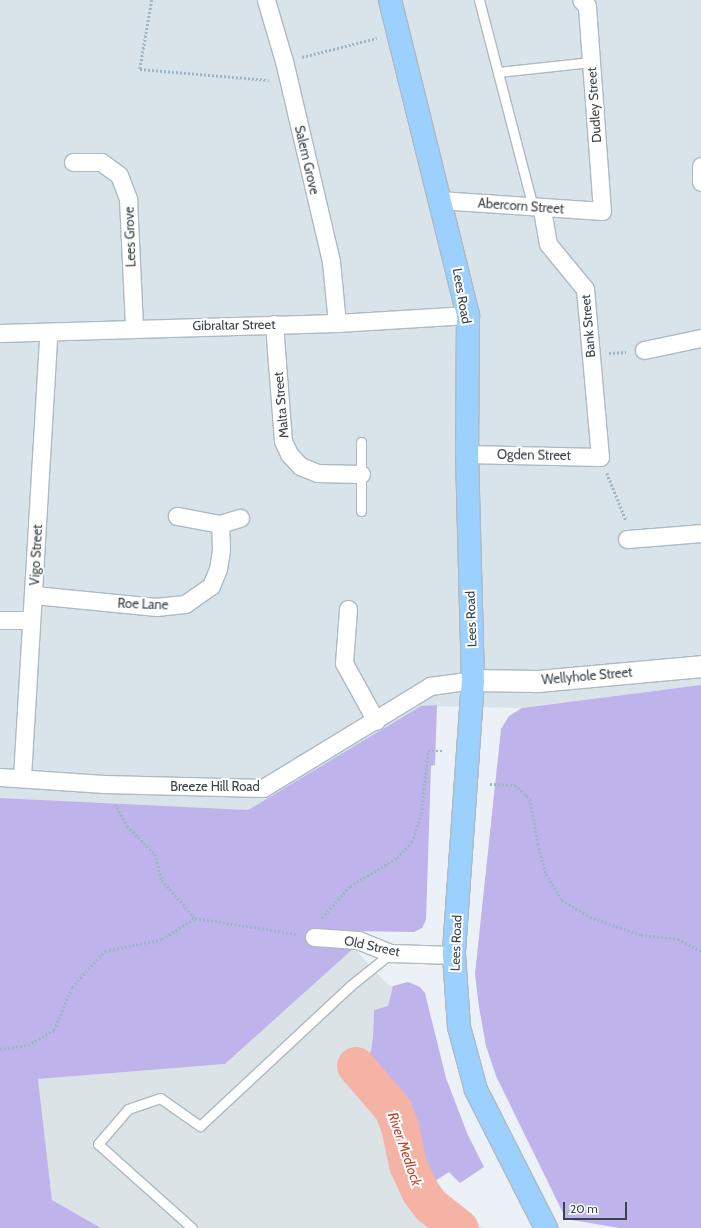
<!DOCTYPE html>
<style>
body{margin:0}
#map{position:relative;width:701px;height:1228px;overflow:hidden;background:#ebf1f6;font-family:Cabin,sans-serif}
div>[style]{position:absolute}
.residential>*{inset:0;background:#d9e3ea}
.industrial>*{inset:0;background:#dce3e6}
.green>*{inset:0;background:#bfb3ec}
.river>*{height:38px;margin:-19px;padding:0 19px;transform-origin:19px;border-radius:19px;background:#f5b3a6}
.path>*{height:2.5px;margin-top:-1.25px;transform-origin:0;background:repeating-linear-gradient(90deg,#9db5c5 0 2px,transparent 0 4px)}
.roads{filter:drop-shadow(1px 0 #adbac3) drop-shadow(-1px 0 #adbac3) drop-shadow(0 1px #adbac3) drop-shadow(0 -1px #adbac3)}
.service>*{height:9px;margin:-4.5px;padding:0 4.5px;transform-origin:4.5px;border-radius:4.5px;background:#fff}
.minor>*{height:17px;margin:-8.5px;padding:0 8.5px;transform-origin:8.5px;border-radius:8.5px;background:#fff}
.tertiary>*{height:21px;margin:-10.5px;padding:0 10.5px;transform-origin:10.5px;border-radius:10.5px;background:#fff}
.primary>*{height:22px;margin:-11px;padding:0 11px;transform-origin:11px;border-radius:11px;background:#9cd0ff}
span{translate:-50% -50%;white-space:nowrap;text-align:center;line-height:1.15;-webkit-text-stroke:4px #fff;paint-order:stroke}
.street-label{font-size:13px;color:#38444b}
.water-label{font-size:14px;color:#bf452a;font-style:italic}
.scale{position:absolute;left:563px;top:1202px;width:64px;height:18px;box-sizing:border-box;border:2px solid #38444b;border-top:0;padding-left:5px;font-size:12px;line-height:14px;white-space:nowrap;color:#38444b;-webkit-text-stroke:3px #fff;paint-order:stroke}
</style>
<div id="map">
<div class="residential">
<i style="clip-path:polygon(0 0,701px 0,701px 685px,522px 708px,421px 706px,248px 810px,0 798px)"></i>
</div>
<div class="industrial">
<i style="clip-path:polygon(354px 948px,387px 984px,393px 986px,388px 1006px,374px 1010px,373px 1037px,371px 1051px,365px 1060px,387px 1084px,398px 1103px,418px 1170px,429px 1185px,484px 1228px,101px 1228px,52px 1200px,38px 1079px,225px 1064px)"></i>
</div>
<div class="green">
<i style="clip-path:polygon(701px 685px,701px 1228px,619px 1228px,566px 1219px,496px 1076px,486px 1046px,479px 1007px,475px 974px,501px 729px,509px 716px,522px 708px)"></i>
<i style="clip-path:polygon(437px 705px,435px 765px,431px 766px,426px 920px,422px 928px,414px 932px,352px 931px,354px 948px,225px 1064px,38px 1079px,52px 1200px,101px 1228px,0 1228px,0 798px,248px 810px,421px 706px)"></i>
<i style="clip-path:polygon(408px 982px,420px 987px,425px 993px,446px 1078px,467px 1133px,484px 1167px,460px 1183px,449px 1172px,429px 1185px,417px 1170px,410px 1153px,398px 1103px,387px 1084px,365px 1060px,371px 1051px,373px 1037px,374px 1010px,388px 1006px,393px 986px)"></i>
</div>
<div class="river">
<i style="left:356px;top:1066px;width:57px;rotate:49.3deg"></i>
<i style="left:393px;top:1109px;width:19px;rotate:69deg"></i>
<i style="left:400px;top:1127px;width:39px;rotate:78deg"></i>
<i style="left:408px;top:1165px;width:29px;rotate:65deg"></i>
<i style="left:420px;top:1191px;width:19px;rotate:54deg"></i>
<i style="left:431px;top:1206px;width:36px;rotate:38deg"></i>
</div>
<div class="path">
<i style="left:152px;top:0;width:70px;rotate:99.9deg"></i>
<i style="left:140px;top:69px;width:129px;rotate:4.9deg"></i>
<i style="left:302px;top:57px;width:77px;rotate:-14.2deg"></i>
<i style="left:609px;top:353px;width:17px;rotate:-3deg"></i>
<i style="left:607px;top:473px;width:51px;rotate:68deg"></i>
<i style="left:490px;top:784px;width:25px;rotate:2deg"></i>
<i style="left:515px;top:785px;width:21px;rotate:43deg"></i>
<i style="left:530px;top:799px;width:46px;rotate:79.9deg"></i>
<i style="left:538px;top:844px;width:31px;rotate:75deg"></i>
<i style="left:546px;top:874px;width:31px;rotate:58deg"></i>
<i style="left:562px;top:900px;width:33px;rotate:31deg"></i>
<i style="left:590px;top:917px;width:54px;rotate:19.4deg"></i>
<i style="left:641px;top:935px;width:37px;rotate:6deg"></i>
<i style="left:678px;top:939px;width:26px;rotate:28deg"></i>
<i style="left:115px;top:804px;width:25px;rotate:61deg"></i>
<i style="left:127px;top:826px;width:40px;rotate:45deg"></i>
<i style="left:155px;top:854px;width:27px;rotate:75deg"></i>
<i style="left:162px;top:880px;width:49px;rotate:49.1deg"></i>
<i style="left:322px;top:918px;width:43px;rotate:-48.8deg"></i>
<i style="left:350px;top:886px;width:55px;rotate:-30.8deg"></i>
<i style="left:397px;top:858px;width:22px;rotate:-47deg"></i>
<i style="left:412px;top:842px;width:29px;rotate:-72deg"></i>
<i style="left:421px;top:814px;width:63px;rotate:-83.7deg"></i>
<i style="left:428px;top:751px;width:16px"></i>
<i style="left:0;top:1049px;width:28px;rotate:-8deg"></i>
<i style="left:28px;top:1045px;width:30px;rotate:-30deg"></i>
<i style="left:54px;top:1030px;width:47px;rotate:-67.3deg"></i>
<i style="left:72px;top:987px;width:49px;rotate:-47.5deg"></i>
<i style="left:105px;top:951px;width:58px;rotate:-11.9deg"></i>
<i style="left:162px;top:939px;width:39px;rotate:-32deg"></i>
<i style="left:195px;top:918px;width:102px;rotate:9deg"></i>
</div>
<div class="roads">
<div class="service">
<i style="left:479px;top:0;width:215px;rotate:75.4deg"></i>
<i style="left:498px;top:72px;width:94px;rotate:-6.1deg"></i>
<i style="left:361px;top:511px;width:69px;rotate:-90deg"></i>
<i style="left:192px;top:1228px;width:126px;rotate:-138.2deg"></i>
<i style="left:98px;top:1144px;width:46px;rotate:-49.4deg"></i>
<i style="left:128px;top:1109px;width:34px;rotate:-19deg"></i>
<i style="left:160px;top:1098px;width:49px;rotate:35deg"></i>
<i style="left:200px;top:1126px;width:205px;rotate:-43deg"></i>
<i style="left:350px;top:986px;width:53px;rotate:-38.8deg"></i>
</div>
<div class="minor">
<i style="left:266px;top:0;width:64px;rotate:73.6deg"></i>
<i style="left:284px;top:61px;width:206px;rotate:76.8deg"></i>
<i style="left:331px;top:262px;width:61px;rotate:84.4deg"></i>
<i style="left:73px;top:162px;width:28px"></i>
<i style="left:101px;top:162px;width:22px;rotate:36deg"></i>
<i style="left:119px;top:175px;width:26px;rotate:69deg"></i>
<i style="left:128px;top:199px;width:128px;rotate:87.3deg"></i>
<i style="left:701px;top:166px;width:16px;rotate:90deg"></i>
<i style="left:440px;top:200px;width:162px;rotate:3.9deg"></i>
<i style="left:602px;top:211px;width:206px;rotate:-94.2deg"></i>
<i style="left:587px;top:6px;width:8px;rotate:-135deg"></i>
<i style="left:274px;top:324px;width:117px;rotate:85.6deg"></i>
<i style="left:283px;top:441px;width:14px;rotate:65deg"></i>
<i style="left:289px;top:454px;width:16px;rotate:47deg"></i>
<i style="left:300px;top:466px;width:18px;rotate:22deg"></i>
<i style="left:317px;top:473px;width:44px;rotate:1.3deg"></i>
<i style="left:0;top:333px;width:337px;rotate:-1.7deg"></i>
<i style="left:337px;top:323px;width:131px;rotate:-3.5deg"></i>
<i style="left:644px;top:350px;width:58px;rotate:-11.9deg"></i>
<i style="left:467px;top:454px;width:133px;rotate:1.3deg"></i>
<i style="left:600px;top:457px;width:169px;rotate:-95.1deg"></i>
<i style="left:585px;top:289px;width:58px;rotate:-129.4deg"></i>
<i style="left:548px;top:244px;width:36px;rotate:-100deg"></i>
<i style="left:220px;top:524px;width:21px;rotate:-17deg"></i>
<i style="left:627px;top:539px;width:74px;rotate:-4.6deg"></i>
<i style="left:34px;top:595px;width:123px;rotate:5.6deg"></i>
<i style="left:156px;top:607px;width:29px;rotate:-6deg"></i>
<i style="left:185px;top:604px;width:32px;rotate:-35deg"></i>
<i style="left:211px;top:586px;width:18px;rotate:-68deg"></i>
<i style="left:218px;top:569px;width:20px;rotate:-81deg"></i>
<i style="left:221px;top:549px;width:25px;rotate:-92deg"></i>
<i style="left:220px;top:524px;width:44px;rotate:-169.5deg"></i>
<i style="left:348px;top:609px;width:54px;rotate:94.2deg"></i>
<i style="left:344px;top:663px;width:66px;rotate:61.1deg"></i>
<i style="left:0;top:620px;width:30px"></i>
<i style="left:0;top:777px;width:104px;rotate:3.9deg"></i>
<i style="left:104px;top:784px;width:159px;rotate:1.4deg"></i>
<i style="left:263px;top:788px;width:196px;rotate:-31.4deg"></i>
<i style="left:430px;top:686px;width:43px;rotate:-7.9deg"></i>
<i style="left:22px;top:777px;width:445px;rotate:-86.6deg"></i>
<i style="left:314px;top:937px;width:44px;rotate:3.9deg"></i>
<i style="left:358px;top:940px;width:35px;rotate:22deg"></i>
<i style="left:391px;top:953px;width:63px;rotate:1.8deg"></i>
</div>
<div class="tertiary">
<i style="left:473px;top:680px;width:64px;rotate:0.9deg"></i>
<i style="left:537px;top:681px;width:165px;rotate:-5.2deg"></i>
</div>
<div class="primary">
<i style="left:390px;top:0;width:325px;rotate:76.1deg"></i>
<i style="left:468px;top:315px;width:139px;rotate:90.4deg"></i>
<i style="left:467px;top:454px;width:226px;rotate:88.5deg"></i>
<i style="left:473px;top:680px;width:276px;rotate:94deg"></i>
<i style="left:454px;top:955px;width:72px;rotate:86deg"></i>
<i style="left:459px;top:1027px;width:65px;rotate:74.9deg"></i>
<i style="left:476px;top:1090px;width:155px;rotate:63.1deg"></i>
</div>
</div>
<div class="street-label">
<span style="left:594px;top:105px;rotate:-94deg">Dudley Street</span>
<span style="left:307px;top:160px;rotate:77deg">Salem Grove</span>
<span style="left:521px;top:206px;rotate:4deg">Abercorn Street</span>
<span style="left:130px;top:237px;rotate:-92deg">Lees Grove</span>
<span style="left:462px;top:296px;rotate:80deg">Lees Road</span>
<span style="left:234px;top:325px;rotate:-1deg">Gibraltar Street</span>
<span style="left:588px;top:326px;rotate:-95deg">Bank Street</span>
<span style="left:281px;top:405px;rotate:-95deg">Malta Street</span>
<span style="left:534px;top:455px;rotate:1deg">Ogden Street</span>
<span style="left:36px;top:555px;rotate:-87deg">Vigo Street</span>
<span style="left:143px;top:604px;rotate:2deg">Roe Lane</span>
<span style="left:471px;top:619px;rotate:-92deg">Lees Road</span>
<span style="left:587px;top:676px;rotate:-5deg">Wellyhole Street</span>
<span style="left:215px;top:786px">Breeze Hill Road</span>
<span style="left:456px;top:943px;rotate:-88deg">Lees Road</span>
<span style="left:372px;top:946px;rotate:12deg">Old Street</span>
</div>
<div class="water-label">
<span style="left:405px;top:1149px;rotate:71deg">River Medlock</span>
</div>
<div class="scale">20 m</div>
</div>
